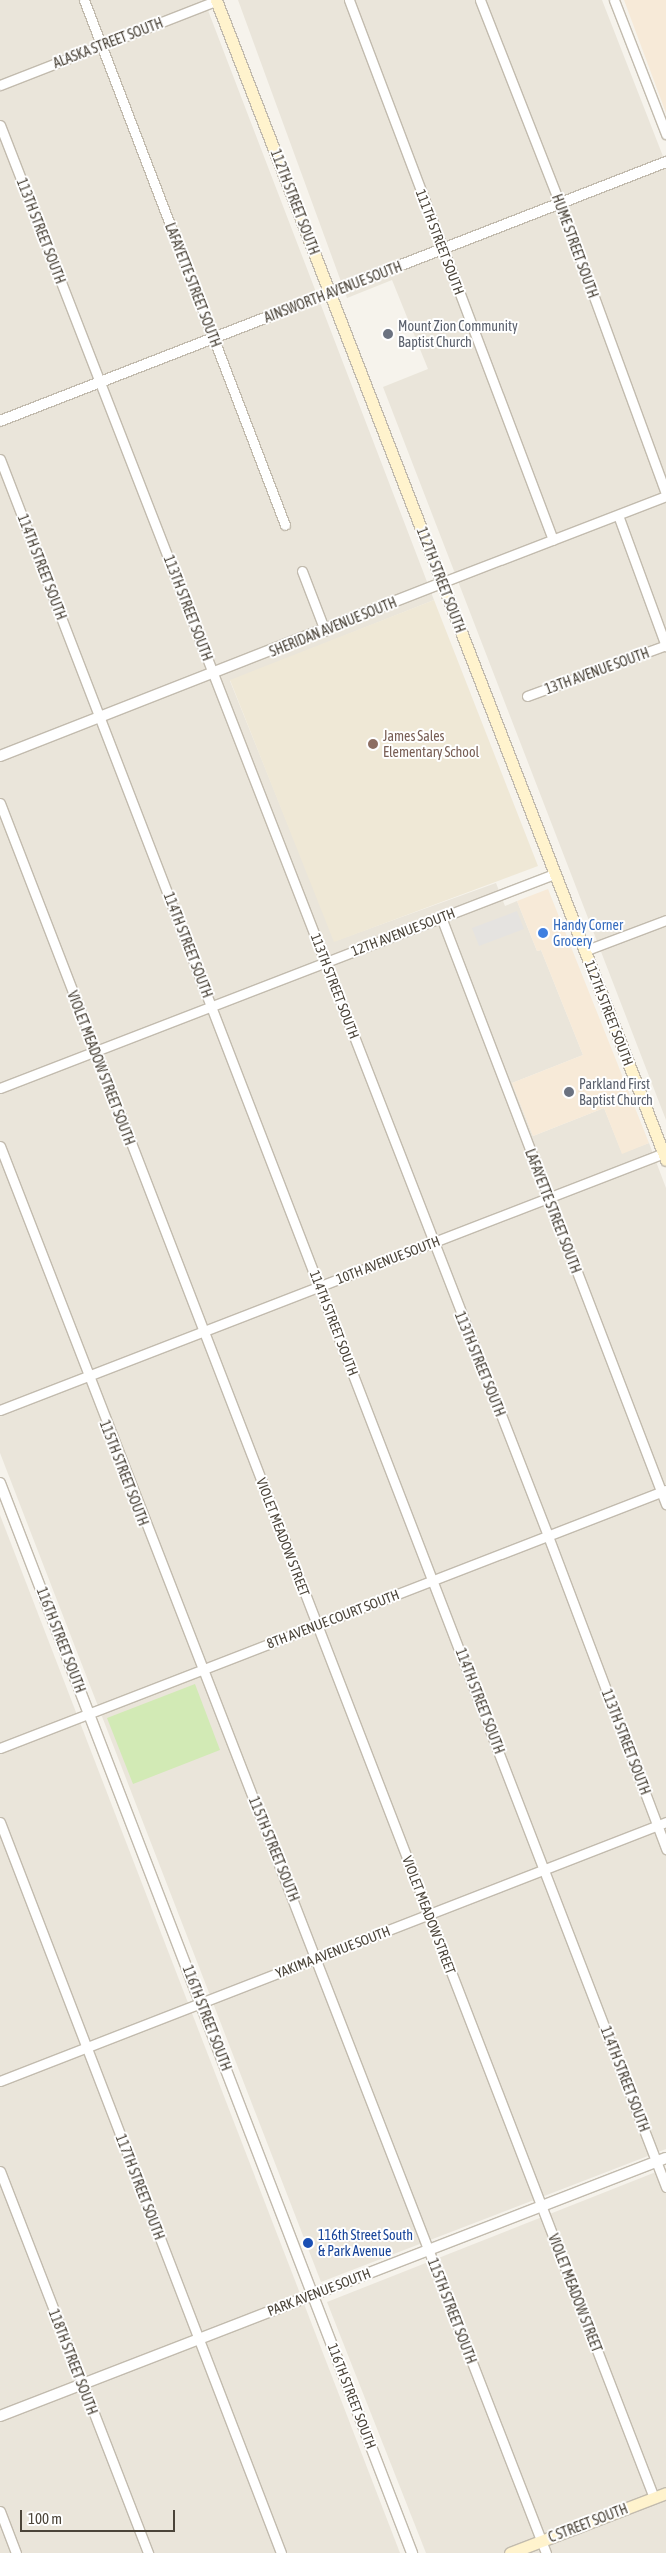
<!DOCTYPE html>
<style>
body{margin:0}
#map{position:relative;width:666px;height:2553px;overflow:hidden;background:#f6f3ec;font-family:"Asap Condensed",sans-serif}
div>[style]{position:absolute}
.residential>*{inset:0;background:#eae5da}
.commercial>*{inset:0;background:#f7ead8}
.education>*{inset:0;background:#efe8d6}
.green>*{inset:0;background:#d2eab5}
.parking>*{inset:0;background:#e5e3e0}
.roads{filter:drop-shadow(1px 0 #c2bbae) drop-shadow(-1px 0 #c2bbae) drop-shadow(0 1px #c2bbae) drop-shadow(0 -1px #c2bbae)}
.minor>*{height:9px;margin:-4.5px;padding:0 4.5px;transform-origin:4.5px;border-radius:4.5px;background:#fff}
.tertiary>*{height:10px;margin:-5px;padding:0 5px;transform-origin:5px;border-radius:5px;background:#fff}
.secondary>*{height:11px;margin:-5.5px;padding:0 5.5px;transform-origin:5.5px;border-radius:5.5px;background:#fff3cd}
.dots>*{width:14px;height:14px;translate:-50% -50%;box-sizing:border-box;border:2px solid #fff;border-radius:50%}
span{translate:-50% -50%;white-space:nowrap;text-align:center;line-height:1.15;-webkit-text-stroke:4px #fff;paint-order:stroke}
.street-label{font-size:14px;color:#4b4439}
.worship-label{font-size:14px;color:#5b616d}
.left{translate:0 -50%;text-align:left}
.education-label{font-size:14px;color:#785e54}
.shop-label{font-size:14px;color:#366cbe}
.transit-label{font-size:14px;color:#164399}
.scale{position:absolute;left:20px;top:2510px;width:155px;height:22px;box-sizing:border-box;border:2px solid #4b4439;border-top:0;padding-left:6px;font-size:15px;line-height:18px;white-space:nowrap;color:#4b4439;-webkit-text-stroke:4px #fff;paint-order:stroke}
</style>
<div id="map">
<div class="residential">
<i style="clip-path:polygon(0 0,204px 0,434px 600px,230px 681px,335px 941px,496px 883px,505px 906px,517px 901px,537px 951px,541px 950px,583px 1055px,512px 1083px,533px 1136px,604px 1108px,622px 1153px,649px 1143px,666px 1188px,666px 2149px,321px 2282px,0 1453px)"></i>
<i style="clip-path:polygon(238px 0,602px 0,666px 164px,666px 1120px,383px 387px,428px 369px,392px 280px,347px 298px)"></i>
<i style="clip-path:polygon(0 1515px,400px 2553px,0 2553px)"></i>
<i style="clip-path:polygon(666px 2168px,666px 2553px,426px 2553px,327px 2302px)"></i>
</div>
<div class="commercial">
<i style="clip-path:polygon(624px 0,666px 0,666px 113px)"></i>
<i style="clip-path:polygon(548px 889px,649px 1143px,622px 1154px,604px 1108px,533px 1136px,512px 1083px,583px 1055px,541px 950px,537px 951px,517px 901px)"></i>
</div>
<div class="education">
<i style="clip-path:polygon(434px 600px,538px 866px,334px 942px,230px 680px)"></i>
</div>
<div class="green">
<i style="clip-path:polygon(195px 1684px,220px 1750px,133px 1784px,107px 1718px)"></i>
</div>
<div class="parking">
<i style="clip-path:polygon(517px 911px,524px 929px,479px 946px,472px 928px)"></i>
</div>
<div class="roads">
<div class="minor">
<i style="left:84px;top:0;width:562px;rotate:69.05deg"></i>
<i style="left:349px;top:0;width:577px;rotate:69.3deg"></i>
<i style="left:480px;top:0;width:219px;rotate:68.6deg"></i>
<i style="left:560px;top:204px;width:309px;rotate:69.9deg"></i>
<i style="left:614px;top:0;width:144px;rotate:68.8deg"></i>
<i style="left:0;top:85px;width:232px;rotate:-21.3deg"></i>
<i style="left:0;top:125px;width:1514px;rotate:68.77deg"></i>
<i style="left:548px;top:1536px;width:335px;rotate:69.3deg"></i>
<i style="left:0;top:459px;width:1852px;rotate:68.92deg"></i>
<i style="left:618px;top:515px;width:140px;rotate:69.9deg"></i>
<i style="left:302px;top:571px;width:64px;rotate:69deg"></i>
<i style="left:443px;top:582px;width:239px;rotate:-21.1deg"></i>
<i style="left:527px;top:696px;width:148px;rotate:-20.1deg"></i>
<i style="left:0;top:803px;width:1817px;rotate:68.9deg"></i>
<i style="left:441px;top:917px;width:629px;rotate:69.03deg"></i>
<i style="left:584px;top:951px;width:88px;rotate:-20.7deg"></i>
<i style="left:0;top:1088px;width:594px;rotate:-21.12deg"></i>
<i style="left:0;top:1146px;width:1509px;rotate:68.79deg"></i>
<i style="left:0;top:1410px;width:712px;rotate:-21.16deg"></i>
<i style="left:0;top:1748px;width:714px;rotate:-21.18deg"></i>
<i style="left:0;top:1822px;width:783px;rotate:68.97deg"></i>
<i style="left:0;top:2081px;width:715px;rotate:-21.25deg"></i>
<i style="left:0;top:2171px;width:410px;rotate:68.8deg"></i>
<i style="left:0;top:2511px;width:45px;rotate:69.1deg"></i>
</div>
<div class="tertiary">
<i style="left:0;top:421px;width:715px;rotate:-21.25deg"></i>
<i style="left:0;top:756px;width:476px;rotate:-21.4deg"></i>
<i style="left:0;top:1483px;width:1147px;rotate:68.94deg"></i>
<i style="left:0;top:2416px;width:714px;rotate:-21.18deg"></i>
</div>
<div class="secondary">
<i style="left:216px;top:0;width:1244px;rotate:68.8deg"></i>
<i style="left:510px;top:2553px;width:167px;rotate:-21deg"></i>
</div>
</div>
<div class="dots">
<i style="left:388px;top:334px;background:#6b7280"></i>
<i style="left:373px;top:744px;background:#8d6e63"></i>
<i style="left:543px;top:933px;background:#3f7fe0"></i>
<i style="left:569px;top:1092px;background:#6b7280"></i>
<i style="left:308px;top:2243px;background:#1a4fb4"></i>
</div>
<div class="street-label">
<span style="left:108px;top:43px;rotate:-21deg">ALASKA STREET SOUTH</span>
<span style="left:295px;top:202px;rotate:69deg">112TH STREET SOUTH</span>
<span style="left:41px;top:231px;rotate:69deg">113TH STREET SOUTH</span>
<span style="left:440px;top:242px;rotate:69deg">111TH STREET SOUTH</span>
<span style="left:575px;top:246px;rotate:70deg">HUME STREET SOUTH</span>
<span style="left:193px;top:285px;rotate:69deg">LAFAYETTE STREET SOUTH</span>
<span style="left:333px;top:292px;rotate:-21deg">AINSWORTH AVENUE SOUTH</span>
<span style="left:42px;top:567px;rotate:69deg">114TH STREET SOUTH</span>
<span style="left:441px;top:580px;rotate:69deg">112TH STREET SOUTH</span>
<span style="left:188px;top:608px;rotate:69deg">113TH STREET SOUTH</span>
<span style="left:333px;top:627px;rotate:-22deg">SHERIDAN AVENUE SOUTH</span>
<span style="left:597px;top:671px;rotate:-20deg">13TH AVENUE SOUTH</span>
<span style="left:403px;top:932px;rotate:-21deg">12TH AVENUE SOUTH</span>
<span style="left:188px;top:945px;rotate:69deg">114TH STREET SOUTH</span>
<span style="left:335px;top:986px;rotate:69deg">113TH STREET SOUTH</span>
<span style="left:609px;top:1013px;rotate:69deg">112TH STREET SOUTH</span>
<span style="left:101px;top:1068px;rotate:69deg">VIOLET MEADOW STREET SOUTH</span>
<span style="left:553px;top:1211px;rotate:69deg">LAFAYETTE STREET SOUTH</span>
<span style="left:388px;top:1260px;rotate:-21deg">10TH AVENUE SOUTH</span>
<span style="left:334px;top:1323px;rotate:69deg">114TH STREET SOUTH</span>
<span style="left:480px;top:1364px;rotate:68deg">113TH STREET SOUTH</span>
<span style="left:124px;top:1473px;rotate:69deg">115TH STREET SOUTH</span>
<span style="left:283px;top:1537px;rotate:69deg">VIOLET MEADOW STREET</span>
<span style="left:333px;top:1619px;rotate:-21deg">8TH AVENUE COURT SOUTH</span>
<span style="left:61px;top:1640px;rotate:69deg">116TH STREET SOUTH</span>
<span style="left:480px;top:1701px;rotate:69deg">114TH STREET SOUTH</span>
<span style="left:626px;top:1742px;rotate:69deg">113TH STREET SOUTH</span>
<span style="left:274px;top:1849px;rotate:68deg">115TH STREET SOUTH</span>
<span style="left:429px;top:1915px;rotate:69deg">VIOLET MEADOW STREET</span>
<span style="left:333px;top:1952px;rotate:-21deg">YAKIMA AVENUE SOUTH</span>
<span style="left:207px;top:2018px;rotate:69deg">116TH STREET SOUTH</span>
<span style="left:625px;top:2079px;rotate:69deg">114TH STREET SOUTH</span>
<span style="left:140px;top:2187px;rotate:69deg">117TH STREET SOUTH</span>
<span style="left:319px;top:2292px;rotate:-21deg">PARK AVENUE SOUTH</span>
<span style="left:575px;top:2293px;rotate:69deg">VIOLET MEADOW STREET</span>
<span style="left:452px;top:2311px;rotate:69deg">115TH STREET SOUTH</span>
<span style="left:73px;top:2362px;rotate:69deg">118TH STREET SOUTH</span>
<span style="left:352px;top:2396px;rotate:69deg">116TH STREET SOUTH</span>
<span style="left:588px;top:2523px;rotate:-21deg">C STREET SOUTH</span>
</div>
<div class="worship-label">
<span class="left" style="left:398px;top:334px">Mount Zion Community<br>Baptist Church</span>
<span class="left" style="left:579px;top:1092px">Parkland First<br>Baptist Church</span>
</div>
<div class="education-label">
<span class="left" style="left:383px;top:744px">James Sales<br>Elementary School</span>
</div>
<div class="shop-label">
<span class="left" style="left:553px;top:933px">Handy Corner<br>Grocery</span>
</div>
<div class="transit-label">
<span class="left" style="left:318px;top:2243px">116th Street South<br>&amp; Park Avenue</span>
</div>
<div class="scale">100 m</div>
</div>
